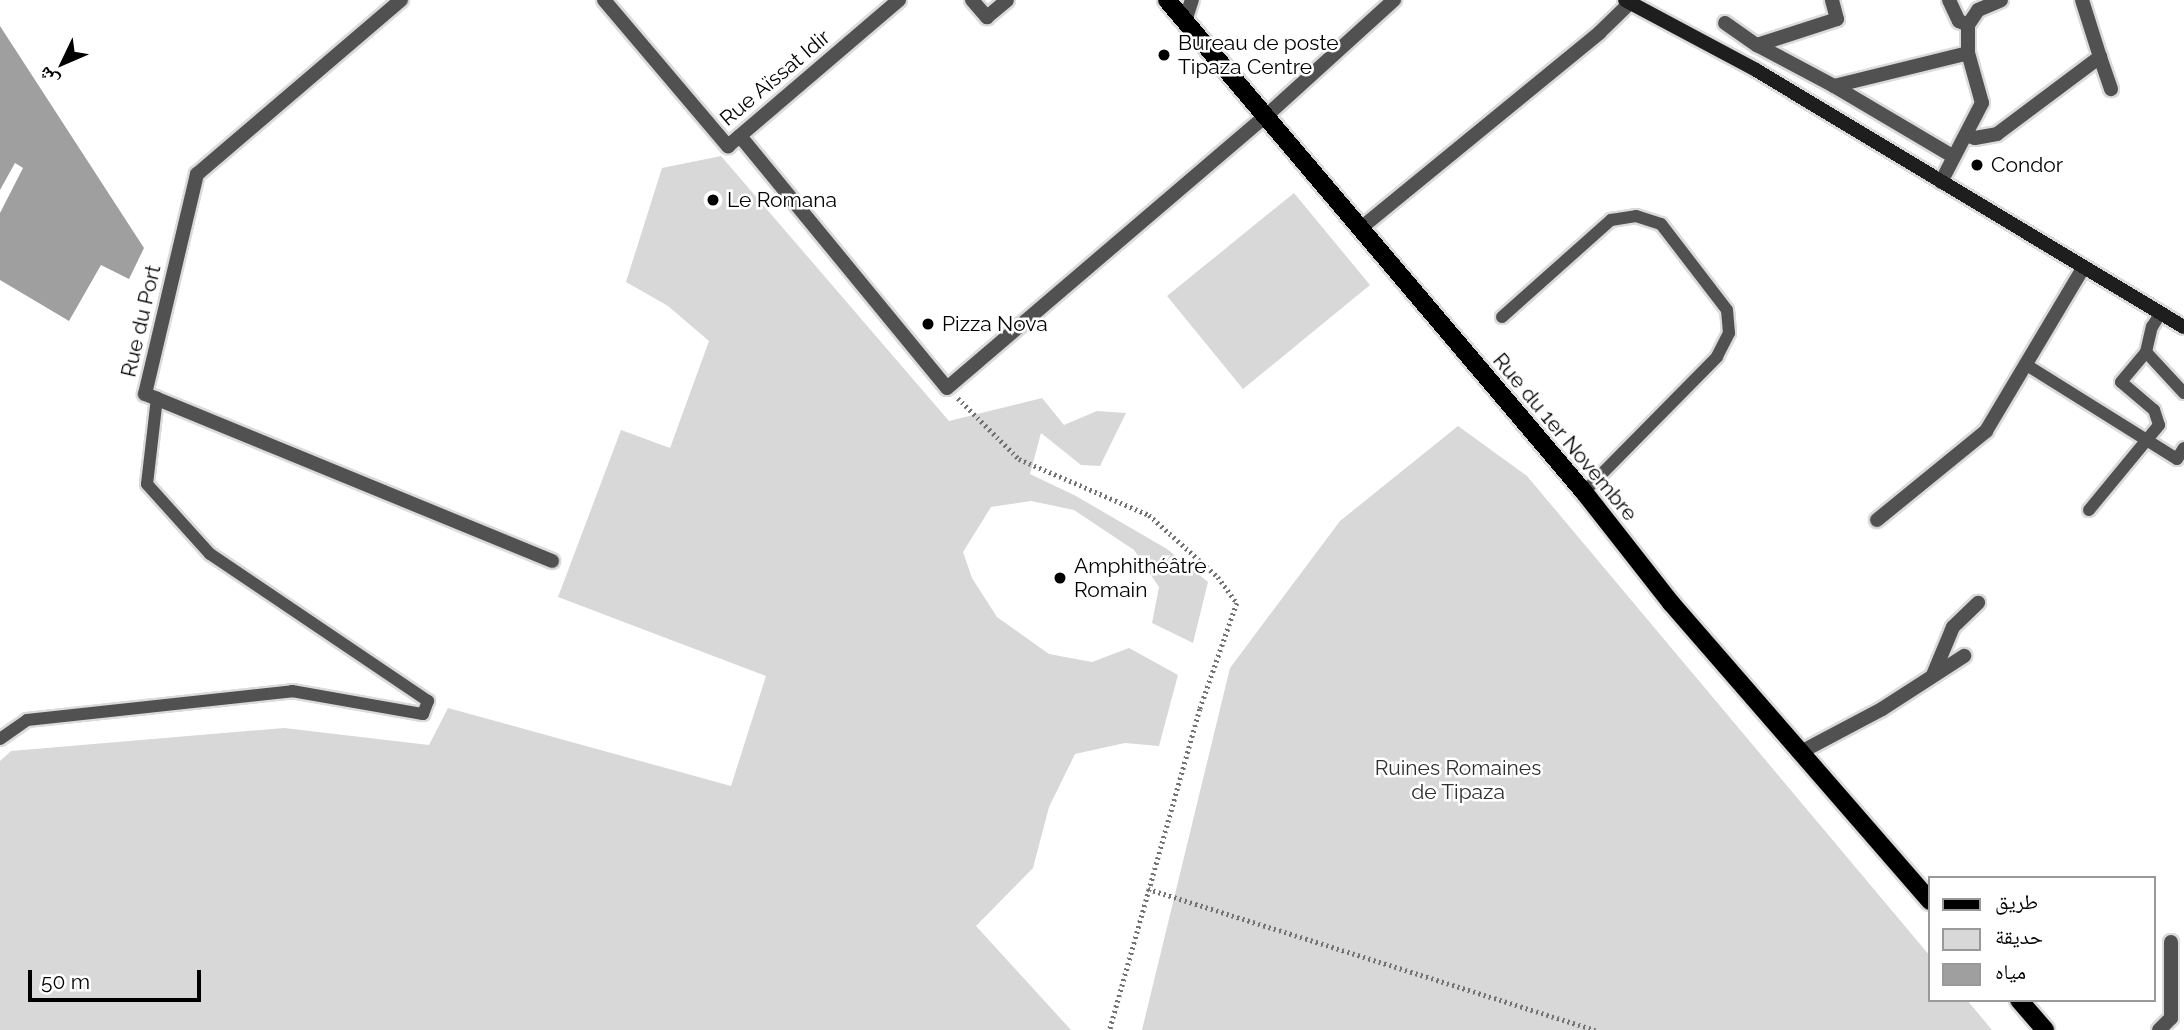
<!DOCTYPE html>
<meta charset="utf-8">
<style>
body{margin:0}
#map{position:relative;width:2184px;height:1030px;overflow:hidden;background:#fff;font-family:Raleway,"Noto Naskh Arabic",sans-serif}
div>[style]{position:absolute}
.green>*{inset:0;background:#d8d8d8}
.water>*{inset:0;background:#9f9f9f}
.path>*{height:4.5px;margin-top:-2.25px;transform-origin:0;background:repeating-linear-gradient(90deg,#737373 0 2px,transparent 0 5.5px)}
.roads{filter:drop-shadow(2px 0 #dbdbdb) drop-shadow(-2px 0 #dbdbdb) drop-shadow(0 2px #dbdbdb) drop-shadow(0 -2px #dbdbdb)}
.lane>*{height:12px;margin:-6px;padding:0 6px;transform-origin:6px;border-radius:6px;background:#515151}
.street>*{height:14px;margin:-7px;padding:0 7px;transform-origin:7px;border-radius:7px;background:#515151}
.secondary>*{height:14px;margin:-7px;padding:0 7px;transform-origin:7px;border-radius:7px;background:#1e1e1e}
.primary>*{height:18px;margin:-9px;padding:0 9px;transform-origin:9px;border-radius:9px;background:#000}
.dots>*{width:19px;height:19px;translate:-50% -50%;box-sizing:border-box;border:4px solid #fff;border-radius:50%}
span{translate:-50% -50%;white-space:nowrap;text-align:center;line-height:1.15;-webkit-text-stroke:5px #fff;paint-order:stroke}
.poi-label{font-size:21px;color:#000}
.left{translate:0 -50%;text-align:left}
.street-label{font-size:21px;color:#000}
.park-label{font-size:21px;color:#2f2f2f}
.legend{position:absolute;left:1928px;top:876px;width:228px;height:126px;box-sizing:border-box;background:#fff;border:2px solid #999;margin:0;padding:9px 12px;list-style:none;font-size:21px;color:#000}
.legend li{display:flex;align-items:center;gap:14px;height:35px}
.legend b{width:35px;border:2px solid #999}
.north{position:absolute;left:28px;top:28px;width:70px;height:70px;-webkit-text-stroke:5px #fff;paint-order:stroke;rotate:226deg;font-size:19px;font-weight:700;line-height:28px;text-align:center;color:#000}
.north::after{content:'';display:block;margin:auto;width:24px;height:32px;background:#000;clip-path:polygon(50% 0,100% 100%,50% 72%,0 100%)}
.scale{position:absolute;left:28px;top:970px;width:173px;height:32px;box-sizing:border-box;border:4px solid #000;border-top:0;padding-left:9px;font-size:21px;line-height:24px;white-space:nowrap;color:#000;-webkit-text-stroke:5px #fff;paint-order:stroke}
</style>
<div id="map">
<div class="green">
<i style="clip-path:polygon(721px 156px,949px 421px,1042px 398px,1064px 425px,1097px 411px,1126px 413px,1100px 466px,1081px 465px,1041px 433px,1030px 474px,1076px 496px,1167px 549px,1208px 582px,1193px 643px,1152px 623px,1159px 587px,1134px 550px,1074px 510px,1031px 501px,991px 507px,963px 552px,972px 578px,997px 617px,1049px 654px,1092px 662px,1129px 648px,1178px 675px,1159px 746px,1125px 743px,1075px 754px,1049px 807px,1033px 868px,976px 926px,1071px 1030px,0 1030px,0 761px,11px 751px,284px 728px,429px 745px,448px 708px,731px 786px,766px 676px,558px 597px,621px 430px,670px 448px,709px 341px,668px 306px,626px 282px,662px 168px)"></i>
<i style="clip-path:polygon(1294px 193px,1370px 285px,1243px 389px,1167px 296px)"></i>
<i style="clip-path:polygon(1458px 426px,1527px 476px,1930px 956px,1930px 1000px,1967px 1000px,1992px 1030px,1142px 1030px,1230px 668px,1340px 521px)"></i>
</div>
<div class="water">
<i style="clip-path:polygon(0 26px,144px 248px,129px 279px,101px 265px,69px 321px,0 280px,0 213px,23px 168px,15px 163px,0 190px)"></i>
</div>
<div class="path">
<i style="left:958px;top:398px;width:86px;rotate:45deg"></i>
<i style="left:1019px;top:459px;width:142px;rotate:23.3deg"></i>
<i style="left:1149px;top:515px;width:93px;rotate:41.9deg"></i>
<i style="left:1218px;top:577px;width:32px;rotate:54deg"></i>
<i style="left:1237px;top:603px;width:112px;rotate:109.2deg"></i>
<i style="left:1200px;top:709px;width:333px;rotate:105.7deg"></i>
<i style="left:1148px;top:889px;width:469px;rotate:17.5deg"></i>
</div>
<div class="roads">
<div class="lane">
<i style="left:1502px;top:317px;width:146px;rotate:-41.7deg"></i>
<i style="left:1611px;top:220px;width:25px;rotate:-9deg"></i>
<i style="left:1636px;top:216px;width:26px;rotate:18deg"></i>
<i style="left:1661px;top:224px;width:108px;rotate:52.5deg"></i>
<i style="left:1727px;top:310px;width:23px;rotate:85deg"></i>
<i style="left:1729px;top:333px;width:27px;rotate:117deg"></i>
<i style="left:1717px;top:357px;width:190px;rotate:134.6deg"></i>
<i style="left:2146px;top:352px;width:56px;rotate:47.2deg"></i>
<i style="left:2025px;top:364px;width:179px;rotate:32deg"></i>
<i style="left:2177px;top:459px;width:13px;rotate:-58deg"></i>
<i style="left:2089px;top:510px;width:110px;rotate:-50.5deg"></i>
<i style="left:2159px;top:425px;width:16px;rotate:-108deg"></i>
<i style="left:2154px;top:410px;width:43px;rotate:-139.7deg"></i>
<i style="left:2121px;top:382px;width:39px;rotate:-50deg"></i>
<i style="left:2146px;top:352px;width:26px;rotate:-77deg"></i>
<i style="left:2152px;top:327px;width:15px;rotate:-58deg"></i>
<i style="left:0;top:739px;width:33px;rotate:-35deg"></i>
<i style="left:27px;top:720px;width:267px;rotate:-6.2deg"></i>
<i style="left:292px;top:691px;width:133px;rotate:10deg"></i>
<i style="left:423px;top:714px;width:14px;rotate:-69deg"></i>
<i style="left:428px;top:701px;width:263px;rotate:-146deg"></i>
<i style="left:210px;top:554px;width:94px;rotate:-132deg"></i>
<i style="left:147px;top:484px;width:87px;rotate:-83.4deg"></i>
</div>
<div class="street">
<i style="left:401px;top:0;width:268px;rotate:139.5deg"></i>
<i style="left:197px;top:174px;width:226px;rotate:103.3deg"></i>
<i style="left:145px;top:394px;width:440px;rotate:22.3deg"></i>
<i style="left:604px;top:0;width:192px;rotate:49.7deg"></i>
<i style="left:728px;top:146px;width:225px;rotate:-40.5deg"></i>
<i style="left:972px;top:0;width:23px;rotate:49deg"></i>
<i style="left:987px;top:17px;width:26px;rotate:-40deg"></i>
<i style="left:1949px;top:0;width:23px;rotate:65deg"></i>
<i style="left:1959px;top:21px;width:10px;rotate:24deg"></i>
<i style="left:1185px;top:21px;width:22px;rotate:-72deg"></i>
<i style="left:1725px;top:23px;width:39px;rotate:35deg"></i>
<i style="left:1757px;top:45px;width:87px;rotate:28deg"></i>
<i style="left:1834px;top:86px;width:138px;rotate:-13.8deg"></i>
<i style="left:1757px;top:45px;width:84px;rotate:-18deg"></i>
<i style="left:1837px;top:19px;width:20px;rotate:-105deg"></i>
<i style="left:2100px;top:57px;width:34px;rotate:71deg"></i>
<i style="left:1834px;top:86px;width:139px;rotate:30.6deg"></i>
<i style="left:1966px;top:135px;width:9px;rotate:18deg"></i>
<i style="left:1975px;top:138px;width:22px;rotate:-10deg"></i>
<i style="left:1997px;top:134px;width:129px;rotate:-36.8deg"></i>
<i style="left:2100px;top:57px;width:60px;rotate:-107.5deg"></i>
<i style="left:740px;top:136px;width:326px;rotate:50.6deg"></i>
<i style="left:947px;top:388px;width:419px;rotate:-40.5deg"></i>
<i style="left:1266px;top:116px;width:173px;rotate:-42.2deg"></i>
<i style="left:1941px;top:182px;width:89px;rotate:-62.6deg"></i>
<i style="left:1982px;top:103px;width:52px;rotate:-105.6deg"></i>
<i style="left:1968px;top:53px;width:28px;rotate:-90deg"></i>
<i style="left:1968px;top:25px;width:18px;rotate:-56deg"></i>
<i style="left:1978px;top:10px;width:25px;rotate:-23deg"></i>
<i style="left:1361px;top:228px;width:308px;rotate:-39.3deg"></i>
<i style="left:1599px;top:33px;width:43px;rotate:-44.1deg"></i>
<i style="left:1877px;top:520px;width:141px;rotate:-39.2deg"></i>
<i style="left:1986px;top:431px;width:190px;rotate:-59.2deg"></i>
<i style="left:1933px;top:675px;width:52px;rotate:-67.4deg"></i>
<i style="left:1953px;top:627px;width:35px;rotate:-44deg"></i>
<i style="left:1799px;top:753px;width:94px;rotate:-27.9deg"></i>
<i style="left:1882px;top:709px;width:98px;rotate:-32.9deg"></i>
<i style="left:2159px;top:1030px;width:17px;rotate:-45deg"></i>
<i style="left:2171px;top:1018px;width:76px;rotate:-90deg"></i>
</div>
<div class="secondary">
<i style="left:1625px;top:0;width:149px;rotate:28.1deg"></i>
<i style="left:1756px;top:70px;width:499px;rotate:31deg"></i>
</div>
<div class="primary">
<i style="left:1167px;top:0;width:645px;rotate:49.72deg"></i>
<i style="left:1584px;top:492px;width:141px;rotate:51.9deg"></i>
<i style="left:1671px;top:603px;width:395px;rotate:49deg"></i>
<i style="left:2019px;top:1000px;width:40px;rotate:49deg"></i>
</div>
</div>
<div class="dots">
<i style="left:1164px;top:55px;background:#000"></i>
<i style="left:1977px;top:165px;background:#000"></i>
<i style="left:713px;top:200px;background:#000"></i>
<i style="left:928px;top:324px;background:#000"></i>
<i style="left:1060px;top:578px;background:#000"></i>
</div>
<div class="poi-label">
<span class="left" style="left:1178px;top:55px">Bureau de poste<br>Tipaza Centre</span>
<span class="left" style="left:1991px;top:165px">Condor</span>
<span class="left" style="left:727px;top:200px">Le Romana</span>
<span class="left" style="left:942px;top:324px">Pizza Nova</span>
<span class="left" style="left:1074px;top:578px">Amphithéâtre<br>Romain</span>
</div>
<div class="street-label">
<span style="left:775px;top:78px;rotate:-40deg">Rue Aïssat Idir</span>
<span style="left:141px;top:321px;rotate:-77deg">Rue du Port</span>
<span style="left:1565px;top:437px;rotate:50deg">Rue du 1er Novembre</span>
</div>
<div class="park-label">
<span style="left:1458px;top:780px">Ruines Romaines<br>de Tipaza</span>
</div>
<ul class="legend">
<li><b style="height:9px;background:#000"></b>طريق</li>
<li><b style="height:19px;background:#d8d8d8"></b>حديقة</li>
<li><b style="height:19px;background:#9f9f9f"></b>مياه</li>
</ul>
<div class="north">ش</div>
<div class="scale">50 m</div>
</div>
